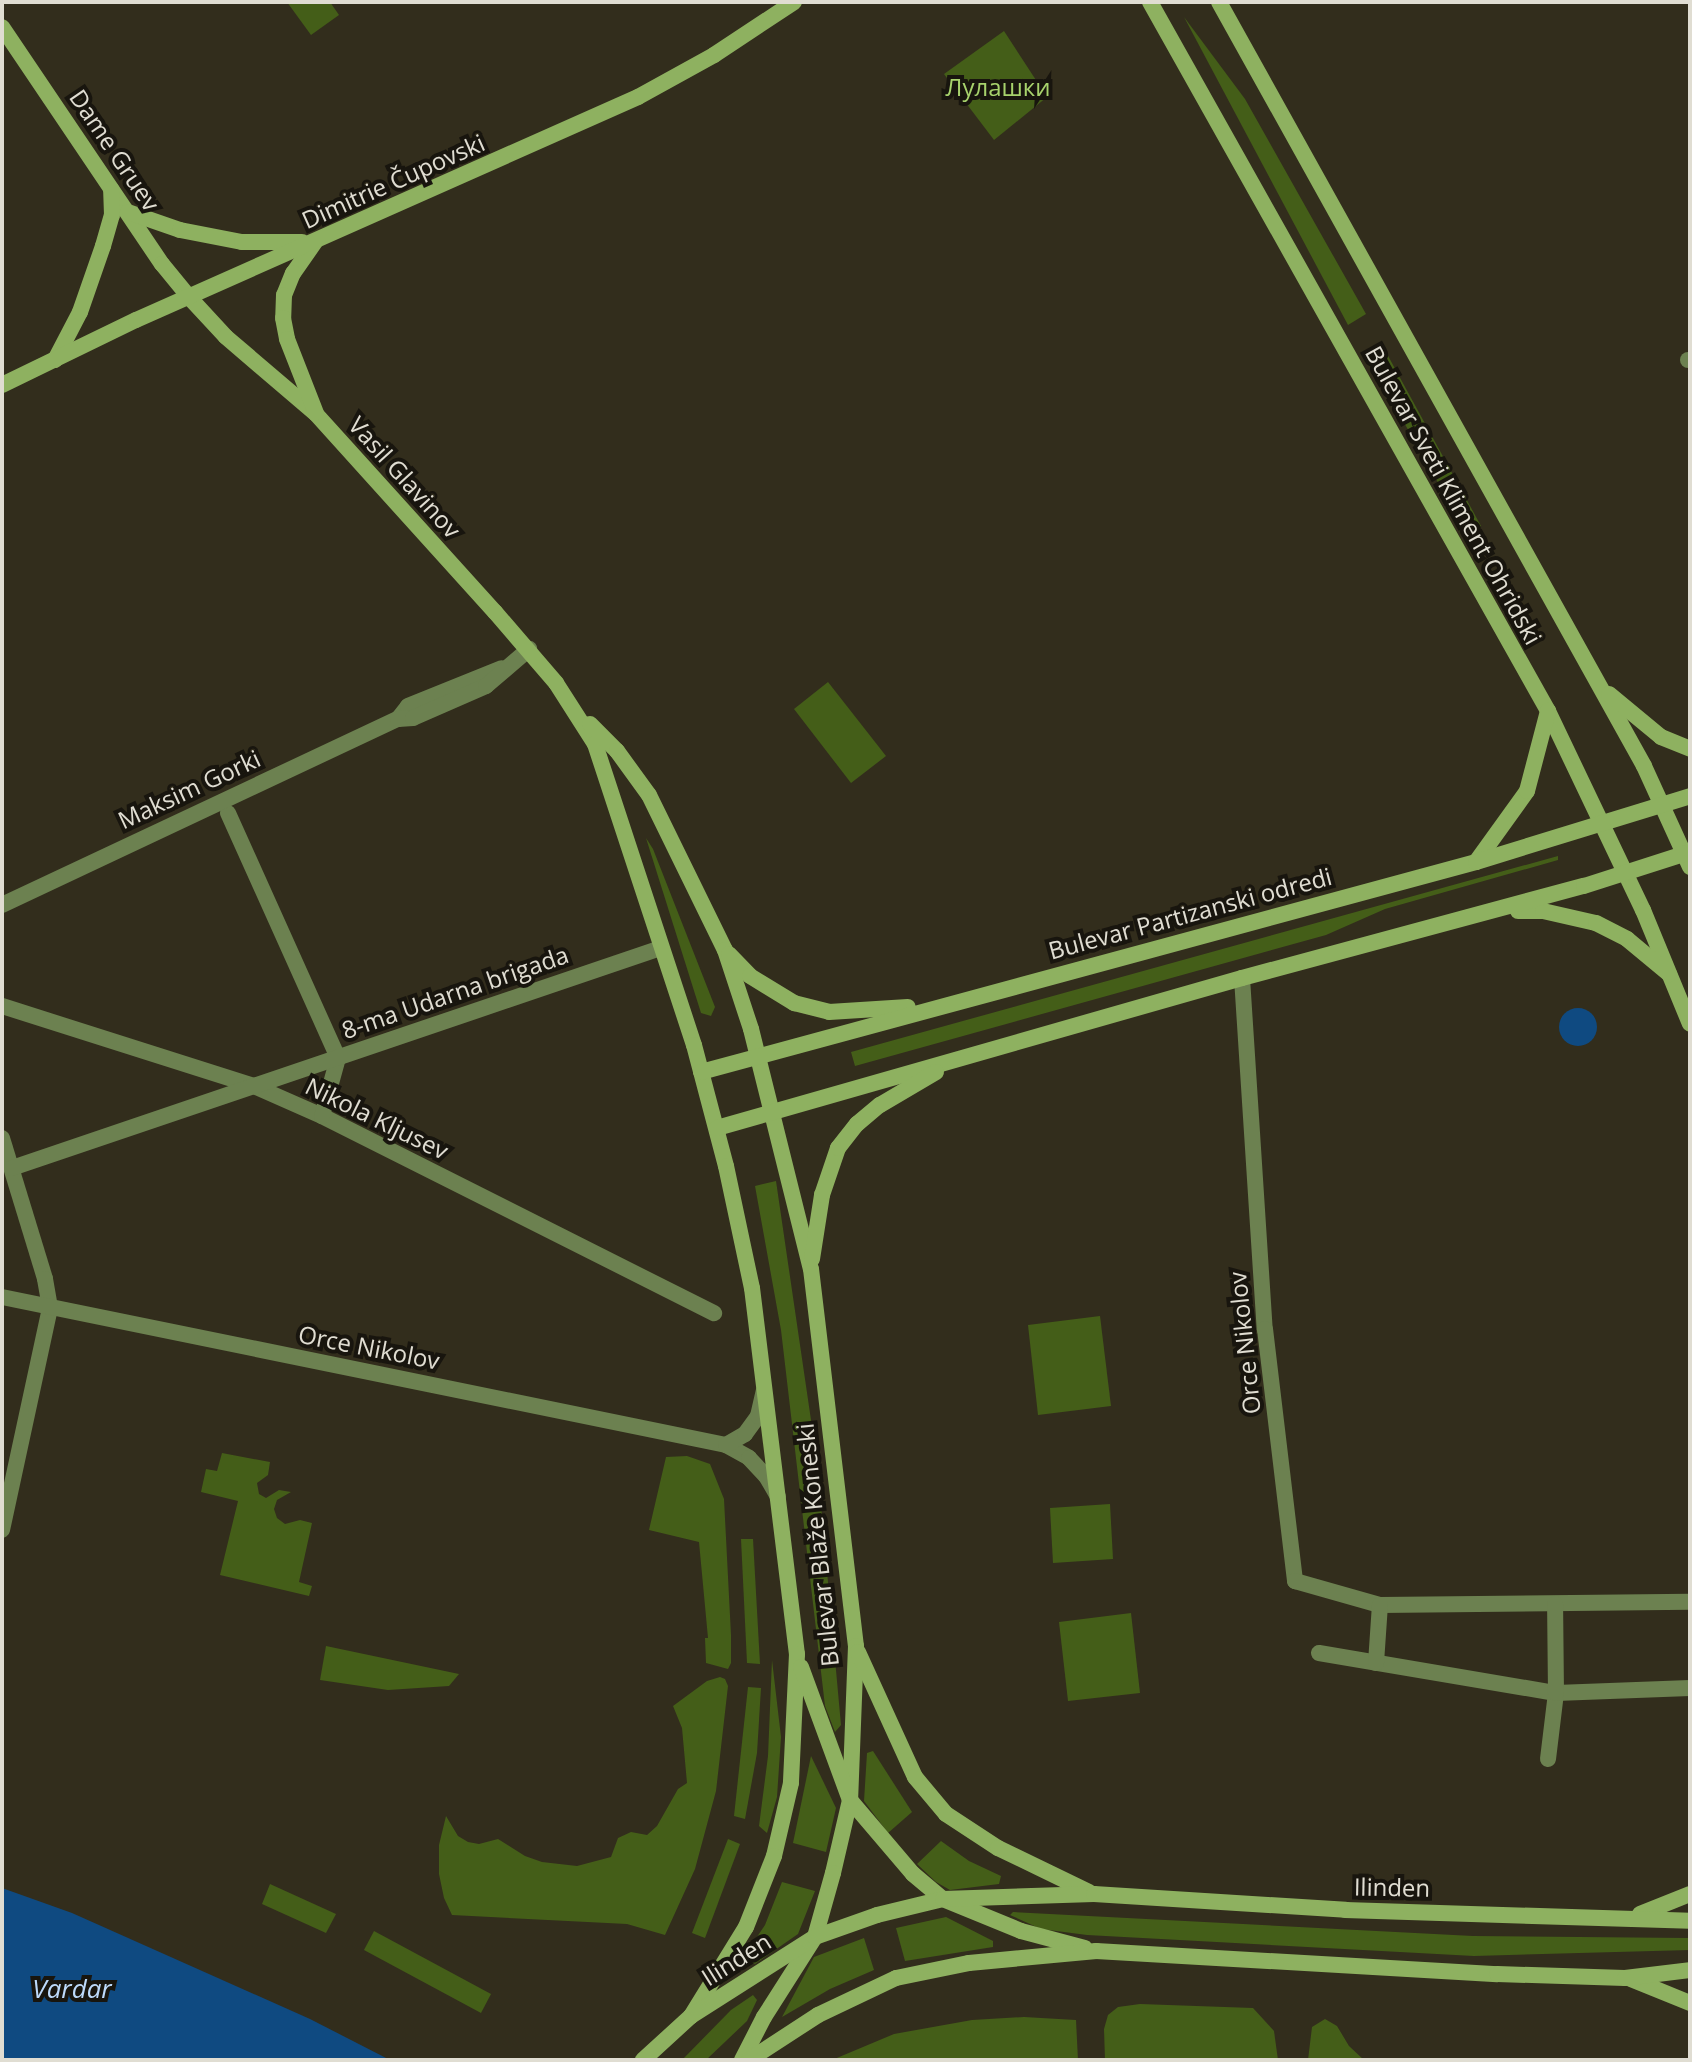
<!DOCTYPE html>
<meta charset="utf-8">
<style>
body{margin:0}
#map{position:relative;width:1692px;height:2062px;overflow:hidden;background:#322d1c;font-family:"Open Sans",sans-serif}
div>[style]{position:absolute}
.green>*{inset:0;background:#445e18}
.water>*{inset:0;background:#0f4a81}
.round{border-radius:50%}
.street>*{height:16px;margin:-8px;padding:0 8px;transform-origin:8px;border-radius:8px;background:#6c8150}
.secondary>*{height:16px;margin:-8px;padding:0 8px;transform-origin:8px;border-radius:8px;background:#8eb160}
span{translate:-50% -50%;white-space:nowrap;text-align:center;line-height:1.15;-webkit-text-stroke:8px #18150e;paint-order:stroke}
.park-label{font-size:24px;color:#a7d26c}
.street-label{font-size:24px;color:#e0ddd2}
.water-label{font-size:26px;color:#bddafb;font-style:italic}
.frame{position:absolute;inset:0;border:4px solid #e0ddd2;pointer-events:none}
</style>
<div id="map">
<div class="green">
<i style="clip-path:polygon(287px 2px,330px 2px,339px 15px,311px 35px)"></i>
<i style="clip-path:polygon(1184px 17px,1245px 99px,1366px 314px,1348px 325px)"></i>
<i style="clip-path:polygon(1004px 31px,1047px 97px,994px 140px,944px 74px)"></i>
<i style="clip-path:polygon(1381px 343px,1481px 526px,1472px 531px,1445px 495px,1364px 352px)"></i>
<i style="clip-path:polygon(828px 682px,886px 756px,851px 783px,794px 709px)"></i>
<i style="clip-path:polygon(646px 838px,653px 849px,715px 1007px,711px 1016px,701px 1013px)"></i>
<i style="clip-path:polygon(1558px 856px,1558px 860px,1385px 909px,1326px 935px,855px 1066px,851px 1052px)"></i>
<i style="clip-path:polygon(776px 1181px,817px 1461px,841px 1725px,835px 1732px,825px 1706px,781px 1330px,755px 1186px)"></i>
<i style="clip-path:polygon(1100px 1316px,1111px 1406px,1038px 1415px,1028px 1325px)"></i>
<i style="clip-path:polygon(222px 1453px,270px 1462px,268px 1475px,257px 1483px,259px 1494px,266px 1498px,279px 1490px,291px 1492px,277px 1500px,274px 1509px,277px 1518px,285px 1524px,300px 1520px,312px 1523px,299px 1582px,312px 1586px,309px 1596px,220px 1575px,238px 1501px,201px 1492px,206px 1469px,217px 1471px)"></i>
<i style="clip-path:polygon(687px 1456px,710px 1464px,724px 1499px,731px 1635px,731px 1663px,728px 1669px,706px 1663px,705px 1638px,708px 1638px,699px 1542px,649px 1530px,666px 1457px)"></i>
<i style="clip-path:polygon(1110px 1504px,1113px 1559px,1053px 1563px,1050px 1508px)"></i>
<i style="clip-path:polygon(741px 1539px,753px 1539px,760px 1664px,747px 1663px)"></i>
<i style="clip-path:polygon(1131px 1613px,1140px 1693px,1068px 1701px,1059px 1622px)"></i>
<i style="clip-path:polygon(326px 1646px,459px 1674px,449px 1686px,388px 1690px,320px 1680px)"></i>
<i style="clip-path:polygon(772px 1660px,781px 1737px,777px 1797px,767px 1833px,759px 1826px,768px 1756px)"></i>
<i style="clip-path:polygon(720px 1677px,725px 1679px,728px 1686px,716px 1791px,695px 1869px,665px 1935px,627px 1924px,452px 1915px,444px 1898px,439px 1874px,439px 1845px,446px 1816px,458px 1836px,468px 1842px,479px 1844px,498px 1839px,525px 1856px,542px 1862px,577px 1866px,611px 1857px,618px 1838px,631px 1832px,647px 1835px,657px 1826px,678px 1789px,687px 1783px,682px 1728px,673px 1706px,707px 1681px)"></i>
<i style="clip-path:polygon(748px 1687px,761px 1688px,757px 1753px,745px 1819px,734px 1816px)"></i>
<i style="clip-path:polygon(873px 1751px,912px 1812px,888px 1833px,864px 1801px,867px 1753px)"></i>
<i style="clip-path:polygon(811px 1756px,836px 1808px,826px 1852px,793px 1843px)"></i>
<i style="clip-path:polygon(728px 1839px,740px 1844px,705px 1938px,692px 1933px)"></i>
<i style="clip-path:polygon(941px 1841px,969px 1861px,1001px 1876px,999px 1884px,950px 1890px,936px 1882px,917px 1864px)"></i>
<i style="clip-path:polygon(782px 1882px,815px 1891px,798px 1934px,755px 1964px,744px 1956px,765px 1925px)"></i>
<i style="clip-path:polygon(270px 1884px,336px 1914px,326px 1933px,262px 1904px)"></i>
<i style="clip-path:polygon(1013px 1912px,1473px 1936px,1688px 1938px,1690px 1950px,1474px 1956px,1087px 1935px,1041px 1929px,1010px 1915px)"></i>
<i style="clip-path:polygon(946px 1917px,993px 1941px,993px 1947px,905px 1961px,896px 1928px)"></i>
<i style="clip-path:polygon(374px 1931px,491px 1994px,481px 2013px,364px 1950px)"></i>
<i style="clip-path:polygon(864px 1938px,874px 1970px,830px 1989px,782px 2017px,814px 1957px)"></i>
<i style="clip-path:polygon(753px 1995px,757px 2000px,747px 2021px,706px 2060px,682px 2060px,731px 2010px)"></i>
<i style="clip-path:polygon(1140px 2004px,1253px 2008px,1274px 2031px,1278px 2060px,1105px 2060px,1104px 2029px,1108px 2015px,1118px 2007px)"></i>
<i style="clip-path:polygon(1024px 2017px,1076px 2020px,1078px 2060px,832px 2060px,894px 2034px,972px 2020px)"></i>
<i style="clip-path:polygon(1325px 2019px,1337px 2026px,1349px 2046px,1364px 2060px,1308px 2060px,1312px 2027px)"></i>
</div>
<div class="water">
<i class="round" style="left:1559px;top:1008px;width:38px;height:38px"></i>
<i style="clip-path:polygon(2px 1888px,72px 1913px,310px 2019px,390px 2060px,2px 2060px)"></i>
</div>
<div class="street">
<i style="left:1688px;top:360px;width:2px"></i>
<i style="left:398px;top:719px;width:16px;rotate:-52deg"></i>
<i style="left:408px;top:706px;width:101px;rotate:-22deg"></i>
<i style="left:228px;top:813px;width:269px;rotate:65.8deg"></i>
<i style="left:2px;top:905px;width:438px;rotate:-25.2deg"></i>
<i style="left:398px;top:719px;width:15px;rotate:-4deg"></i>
<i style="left:413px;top:718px;width:80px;rotate:-23.7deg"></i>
<i style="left:486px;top:686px;width:57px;rotate:-40.7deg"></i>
<i style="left:1242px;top:978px;width:352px;rotate:86.3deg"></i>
<i style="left:1265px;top:1329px;width:254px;rotate:83.2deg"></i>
<i style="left:1295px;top:1581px;width:88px;rotate:15.8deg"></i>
<i style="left:1380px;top:1605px;width:310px;rotate:-0.6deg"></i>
<i style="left:2px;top:1006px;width:264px;rotate:17.6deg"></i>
<i style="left:254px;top:1086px;width:74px;rotate:23.8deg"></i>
<i style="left:322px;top:1116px;width:439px;rotate:26.7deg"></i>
<i style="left:322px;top:1116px;width:60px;rotate:-74.6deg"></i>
<i style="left:2px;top:1138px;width:147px;rotate:73deg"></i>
<i style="left:45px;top:1279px;width:29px;rotate:80deg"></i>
<i style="left:50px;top:1308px;width:227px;rotate:102.2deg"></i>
<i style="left:12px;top:1168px;width:685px;rotate:-18.73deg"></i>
<i style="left:2px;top:1297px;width:739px;rotate:11.55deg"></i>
<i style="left:726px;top:1445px;width:26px;rotate:29deg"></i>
<i style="left:749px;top:1458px;width:25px;rotate:47deg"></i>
<i style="left:766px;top:1476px;width:24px;rotate:60deg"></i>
<i style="left:726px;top:1445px;width:22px;rotate:-30deg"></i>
<i style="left:745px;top:1434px;width:22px;rotate:-54deg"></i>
<i style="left:758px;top:1416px;width:26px;rotate:-77deg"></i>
<i style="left:1319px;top:1653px;width:240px;rotate:9.6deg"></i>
<i style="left:1556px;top:1693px;width:134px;rotate:-2.1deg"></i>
<i style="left:1376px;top:1663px;width:58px;rotate:-86.1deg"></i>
<i style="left:1548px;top:1759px;width:66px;rotate:-83.1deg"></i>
<i style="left:1556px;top:1693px;width:89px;rotate:-90.6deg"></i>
</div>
<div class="secondary">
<i style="left:1150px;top:2px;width:813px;rotate:60.69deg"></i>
<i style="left:1548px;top:711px;width:221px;rotate:64.5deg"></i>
<i style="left:1643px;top:910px;width:123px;rotate:67.6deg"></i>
<i style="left:1219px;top:2px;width:874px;rotate:60.91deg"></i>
<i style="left:1644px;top:766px;width:111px;rotate:65.5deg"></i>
<i style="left:2px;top:27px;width:286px;rotate:56deg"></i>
<i style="left:162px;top:264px;width:43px;rotate:50.7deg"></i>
<i style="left:189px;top:297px;width:54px;rotate:47.2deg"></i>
<i style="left:226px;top:337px;width:118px;rotate:40.5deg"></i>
<i style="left:316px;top:414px;width:267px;rotate:47.9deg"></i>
<i style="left:495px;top:612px;width:94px;rotate:49.3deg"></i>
<i style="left:556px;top:683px;width:72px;rotate:57.4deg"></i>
<i style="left:595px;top:744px;width:317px;rotate:71.8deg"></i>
<i style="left:694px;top:1045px;width:125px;rotate:75.2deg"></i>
<i style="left:726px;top:1166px;width:125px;rotate:78deg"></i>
<i style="left:752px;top:1288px;width:369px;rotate:83deg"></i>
<i style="left:797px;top:1654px;width:129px;rotate:92.7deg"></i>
<i style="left:791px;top:1783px;width:75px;rotate:103.1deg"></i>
<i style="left:774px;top:1856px;width:76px;rotate:111.5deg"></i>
<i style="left:746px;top:1927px;width:105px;rotate:121.7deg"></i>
<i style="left:128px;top:212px;width:55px;rotate:19.1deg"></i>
<i style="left:180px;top:230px;width:63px;rotate:11deg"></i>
<i style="left:242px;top:242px;width:60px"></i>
<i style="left:315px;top:242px;width:38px;rotate:125deg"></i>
<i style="left:293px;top:273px;width:24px;rotate:112deg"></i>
<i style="left:284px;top:295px;width:23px;rotate:92deg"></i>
<i style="left:283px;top:318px;width:21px;rotate:79deg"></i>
<i style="left:287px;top:339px;width:79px;rotate:68.6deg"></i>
<i style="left:55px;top:360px;width:54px;rotate:-62.5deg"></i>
<i style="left:80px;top:312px;width:70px;rotate:-70.8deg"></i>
<i style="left:103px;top:246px;width:32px;rotate:-74deg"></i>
<i style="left:112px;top:215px;width:26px;rotate:-92deg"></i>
<i style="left:2px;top:385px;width:149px;rotate:-25.9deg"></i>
<i style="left:136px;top:320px;width:549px;rotate:-23.95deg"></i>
<i style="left:638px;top:97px;width:87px;rotate:-28.9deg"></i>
<i style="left:714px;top:55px;width:96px;rotate:-33.5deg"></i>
<i style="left:1609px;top:694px;width:67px;rotate:39.6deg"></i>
<i style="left:1661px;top:737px;width:31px;rotate:22deg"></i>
<i style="left:590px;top:724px;width:38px;rotate:45deg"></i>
<i style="left:617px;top:751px;width:54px;rotate:54deg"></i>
<i style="left:649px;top:795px;width:173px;rotate:63.9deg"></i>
<i style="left:725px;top:950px;width:83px;rotate:71.8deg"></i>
<i style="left:751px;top:1029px;width:247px;rotate:76deg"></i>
<i style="left:811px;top:1269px;width:380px;rotate:83.2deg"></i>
<i style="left:856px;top:1646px;width:154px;rotate:92.2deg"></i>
<i style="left:850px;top:1800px;width:75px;rotate:103.1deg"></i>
<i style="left:833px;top:1873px;width:66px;rotate:105.7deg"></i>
<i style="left:815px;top:1937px;width:95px;rotate:122.5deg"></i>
<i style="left:764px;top:2017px;width:48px;rotate:117.1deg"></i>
<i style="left:1476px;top:862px;width:87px;rotate:-54.3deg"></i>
<i style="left:1527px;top:791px;width:83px;rotate:-75.3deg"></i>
<i style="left:1518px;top:911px;width:25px"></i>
<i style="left:1543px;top:911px;width:54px;rotate:12.8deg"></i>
<i style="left:1596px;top:923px;width:35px;rotate:27deg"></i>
<i style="left:1627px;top:939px;width:55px;rotate:39.8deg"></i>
<i style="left:729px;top:954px;width:30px;rotate:46deg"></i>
<i style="left:750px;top:976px;width:52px;rotate:31.5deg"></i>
<i style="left:794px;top:1003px;width:36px;rotate:14deg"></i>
<i style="left:829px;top:1012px;width:79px;rotate:-3.6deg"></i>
<i style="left:701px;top:1072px;width:803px;rotate:-15.16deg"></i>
<i style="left:1476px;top:862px;width:224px;rotate:-17.1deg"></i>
<i style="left:717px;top:1128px;width:546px;rotate:-15.95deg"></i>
<i style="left:1242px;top:978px;width:354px;rotate:-15.1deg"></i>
<i style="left:1584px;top:886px;width:111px;rotate:-17.8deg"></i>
<i style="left:812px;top:1259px;width:65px;rotate:-81.1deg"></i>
<i style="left:822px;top:1195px;width:50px;rotate:-71.2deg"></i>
<i style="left:838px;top:1148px;width:31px;rotate:-52deg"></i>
<i style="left:857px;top:1124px;width:30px;rotate:-40deg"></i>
<i style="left:880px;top:1105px;width:65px;rotate:-30.5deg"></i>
<i style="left:858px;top:1652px;width:137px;rotate:65.5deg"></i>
<i style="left:915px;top:1777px;width:48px;rotate:50deg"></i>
<i style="left:946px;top:1814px;width:62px;rotate:33.2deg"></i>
<i style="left:998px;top:1848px;width:101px;rotate:25.8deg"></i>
<i style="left:801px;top:1667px;width:142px;rotate:69.8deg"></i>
<i style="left:850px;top:1800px;width:97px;rotate:49.6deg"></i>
<i style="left:913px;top:1874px;width:39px;rotate:40deg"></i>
<i style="left:943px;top:1899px;width:84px;rotate:22.3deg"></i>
<i style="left:1021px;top:1931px;width:66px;rotate:14.9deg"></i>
<i style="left:1640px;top:1914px;width:54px;rotate:-21.8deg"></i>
<i style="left:1631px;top:1979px;width:64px;rotate:22.1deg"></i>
<i style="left:643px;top:2060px;width:65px;rotate:-42.5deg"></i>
<i style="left:691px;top:2016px;width:147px;rotate:-32.5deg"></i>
<i style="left:815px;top:1937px;width:66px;rotate:-19.5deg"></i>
<i style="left:877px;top:1915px;width:68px;rotate:-13.6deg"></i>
<i style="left:943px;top:1899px;width:151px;rotate:-1.9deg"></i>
<i style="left:1094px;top:1894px;width:252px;rotate:3.6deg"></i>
<i style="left:1345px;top:1910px;width:345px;rotate:1.8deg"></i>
<i style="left:749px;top:2060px;width:82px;rotate:-33.1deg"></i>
<i style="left:818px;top:2015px;width:86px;rotate:-25.4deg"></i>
<i style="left:896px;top:1978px;width:75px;rotate:-11.6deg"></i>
<i style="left:969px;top:1963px;width:128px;rotate:-5.4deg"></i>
<i style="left:1096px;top:1951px;width:402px;rotate:3.3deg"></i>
<i style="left:1497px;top:1974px;width:128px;rotate:1.8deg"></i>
<i style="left:1625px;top:1978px;width:65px;rotate:-7deg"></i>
</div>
<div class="park-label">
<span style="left:998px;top:87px">Лулашки</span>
</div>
<div class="street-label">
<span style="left:115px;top:150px;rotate:56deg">Dame Gruev</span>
<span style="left:393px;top:181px;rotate:-24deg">Dimitrie Čupovski</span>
<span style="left:405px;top:477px;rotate:48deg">Vasil Glavinov</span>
<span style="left:1454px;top:495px;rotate:61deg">Bulevar Sveti Kliment Ohridski</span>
<span style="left:189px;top:789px;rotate:-25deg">Maksim Gorki</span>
<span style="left:1190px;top:913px;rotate:-15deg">Bulevar Partizanski odredi</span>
<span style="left:455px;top:992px;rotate:-19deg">8-ma Udarna brigada</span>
<span style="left:377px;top:1118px;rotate:26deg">Nikola Kljusev</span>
<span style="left:1244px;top:1343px;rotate:-96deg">Orce Nikolov</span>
<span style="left:369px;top:1347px;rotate:11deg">Orce Nikolov</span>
<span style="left:817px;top:1545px;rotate:-96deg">Bulevar Blaže Koneski</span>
<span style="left:1392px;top:1887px;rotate:1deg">Ilinden</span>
<span style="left:736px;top:1959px;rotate:-32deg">Ilinden</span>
</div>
<div class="water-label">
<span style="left:72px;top:1989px">Vardar</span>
</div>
<div class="frame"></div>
</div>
